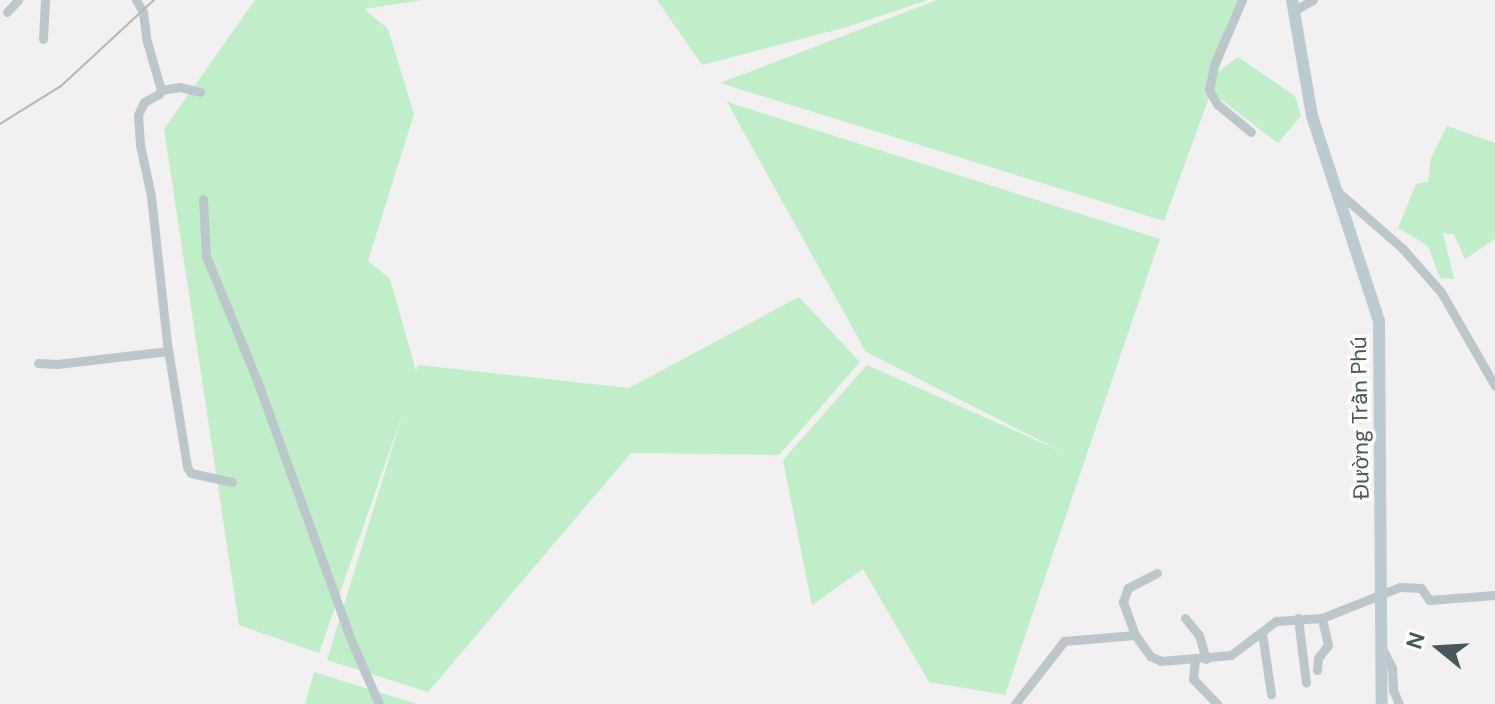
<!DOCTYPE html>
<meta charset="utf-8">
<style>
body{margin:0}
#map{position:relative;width:1495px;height:704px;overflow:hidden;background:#f2f0f0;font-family:"DM Sans",sans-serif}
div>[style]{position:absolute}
.green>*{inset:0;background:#c0eec8}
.minor>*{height:9px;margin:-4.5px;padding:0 4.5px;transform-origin:4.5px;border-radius:4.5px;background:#bcc7cc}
.secondary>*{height:12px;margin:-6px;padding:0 6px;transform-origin:6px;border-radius:6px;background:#bccbd1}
.rail>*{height:2px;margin:-1px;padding:0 1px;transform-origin:1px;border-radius:1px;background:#b2b7ba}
span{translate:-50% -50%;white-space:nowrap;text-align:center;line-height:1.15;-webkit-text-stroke:7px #fff;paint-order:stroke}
.street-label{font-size:22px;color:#48575d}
.north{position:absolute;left:1399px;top:608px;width:80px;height:80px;-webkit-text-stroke:6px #fff;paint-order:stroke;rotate:288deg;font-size:22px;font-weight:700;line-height:32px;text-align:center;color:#48575d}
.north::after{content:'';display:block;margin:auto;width:28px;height:36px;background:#48575d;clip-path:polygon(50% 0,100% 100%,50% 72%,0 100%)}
</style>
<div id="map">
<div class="green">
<i style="clip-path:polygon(255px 0,423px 0,364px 9px,388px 29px,414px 114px,368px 261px,390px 279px,416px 371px,418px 365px,629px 388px,799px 297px,860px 362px,779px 455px,631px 453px,428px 692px,327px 660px,404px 410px,319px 653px,239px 625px,164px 129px)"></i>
<i style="clip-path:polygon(657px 0,928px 0,847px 27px,702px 65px)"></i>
<i style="clip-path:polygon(937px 0,1244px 0,1218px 72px,1238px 57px,1295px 96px,1301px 116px,1278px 143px,1211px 92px,1164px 221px,720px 83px)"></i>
<i style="clip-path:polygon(727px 102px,1160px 239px,1005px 695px,929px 682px,863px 569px,812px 605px,783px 460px,867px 365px,1063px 452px,866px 352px)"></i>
<i style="clip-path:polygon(1447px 126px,1495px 143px,1495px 239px,1465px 259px,1454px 234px,1443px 233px,1454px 279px,1440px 278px,1428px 246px,1398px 228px,1416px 184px,1428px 182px,1431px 158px)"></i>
<i style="clip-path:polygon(314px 672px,417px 704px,305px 704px)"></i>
</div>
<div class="minor">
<i style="left:136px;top:0;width:14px;rotate:60deg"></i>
<i style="left:143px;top:12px;width:26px;rotate:83deg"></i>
<i style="left:146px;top:38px;width:54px;rotate:73.9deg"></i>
<i style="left:1242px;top:0;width:71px;rotate:113.3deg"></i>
<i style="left:1214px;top:65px;width:25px;rotate:101deg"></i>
<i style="left:1209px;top:90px;width:16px;rotate:60deg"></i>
<i style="left:1217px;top:104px;width:44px;rotate:39.5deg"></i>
<i style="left:1293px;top:11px;width:23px;rotate:-29deg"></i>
<i style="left:7px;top:12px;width:16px;rotate:-47deg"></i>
<i style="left:43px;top:39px;width:39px;rotate:-87deg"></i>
<i style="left:200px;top:92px;width:21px;rotate:-166deg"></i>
<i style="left:180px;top:87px;width:19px;rotate:171deg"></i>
<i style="left:161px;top:90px;width:4px;rotate:117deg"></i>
<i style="left:159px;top:94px;width:17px;rotate:152deg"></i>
<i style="left:144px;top:102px;width:14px;rotate:115deg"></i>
<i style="left:138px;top:115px;width:30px;rotate:86deg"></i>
<i style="left:140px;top:145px;width:52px;rotate:77.8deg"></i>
<i style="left:151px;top:196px;width:148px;rotate:83.8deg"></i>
<i style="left:167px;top:343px;width:126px;rotate:80.8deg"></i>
<i style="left:187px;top:467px;width:7px;rotate:56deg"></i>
<i style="left:191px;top:473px;width:42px;rotate:12.4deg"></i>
<i style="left:1338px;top:192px;width:86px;rotate:41.2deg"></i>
<i style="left:1403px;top:249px;width:57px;rotate:48.5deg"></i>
<i style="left:1441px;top:292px;width:108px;rotate:60.1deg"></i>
<i style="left:203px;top:199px;width:57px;rotate:87deg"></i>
<i style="left:206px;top:256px;width:137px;rotate:67.7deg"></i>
<i style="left:258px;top:383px;width:273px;rotate:70.1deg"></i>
<i style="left:351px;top:640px;width:70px;rotate:66.4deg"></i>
<i style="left:38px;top:363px;width:19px;rotate:3deg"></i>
<i style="left:57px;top:364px;width:112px;rotate:-6.7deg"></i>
<i style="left:1157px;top:573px;width:33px;rotate:153deg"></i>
<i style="left:1128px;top:588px;width:15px;rotate:110deg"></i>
<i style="left:1123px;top:602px;width:35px;rotate:70deg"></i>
<i style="left:1135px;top:635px;width:26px;rotate:54deg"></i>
<i style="left:1150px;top:656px;width:12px;rotate:24deg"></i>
<i style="left:1161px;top:661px;width:70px;rotate:-4.9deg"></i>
<i style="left:1231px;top:655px;width:56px;rotate:-37.1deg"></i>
<i style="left:1276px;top:621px;width:46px;rotate:-3.7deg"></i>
<i style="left:1322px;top:618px;width:84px;rotate:-21.7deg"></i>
<i style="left:1400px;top:587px;width:21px;rotate:3deg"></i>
<i style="left:1421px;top:588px;width:14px;rotate:56deg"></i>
<i style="left:1429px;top:600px;width:66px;rotate:-4.3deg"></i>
<i style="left:1185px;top:618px;width:22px;rotate:51deg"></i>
<i style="left:1199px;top:635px;width:25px;rotate:74deg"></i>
<i style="left:1298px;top:618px;width:65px;rotate:83deg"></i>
<i style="left:1262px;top:633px;width:62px;rotate:81.6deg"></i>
<i style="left:1382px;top:648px;width:22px;rotate:63deg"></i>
<i style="left:1392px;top:668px;width:22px;rotate:87deg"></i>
<i style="left:1393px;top:690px;width:15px;rotate:67deg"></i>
<i style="left:1195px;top:660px;width:19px;rotate:96deg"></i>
<i style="left:1193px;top:679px;width:35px;rotate:46deg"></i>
<i style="left:1317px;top:670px;width:12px;rotate:-85deg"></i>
<i style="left:1318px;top:658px;width:16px;rotate:-52deg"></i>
<i style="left:1328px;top:645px;width:28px;rotate:-103deg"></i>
<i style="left:1015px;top:704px;width:80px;rotate:-52.1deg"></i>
<i style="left:1064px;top:641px;width:71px;rotate:-4.8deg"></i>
</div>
<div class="secondary">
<i style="left:1292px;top:0;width:118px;rotate:80.2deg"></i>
<i style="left:1312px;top:116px;width:216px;rotate:71.9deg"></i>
<i style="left:1379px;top:321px;width:383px;rotate:89.6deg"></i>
</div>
<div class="rail">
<i style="left:0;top:124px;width:72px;rotate:-31.9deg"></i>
<i style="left:61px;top:86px;width:127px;rotate:-42.8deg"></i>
</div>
<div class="street-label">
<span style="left:1360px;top:418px;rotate:-91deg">Đường Trần Phú</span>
</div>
<div class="north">N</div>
</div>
